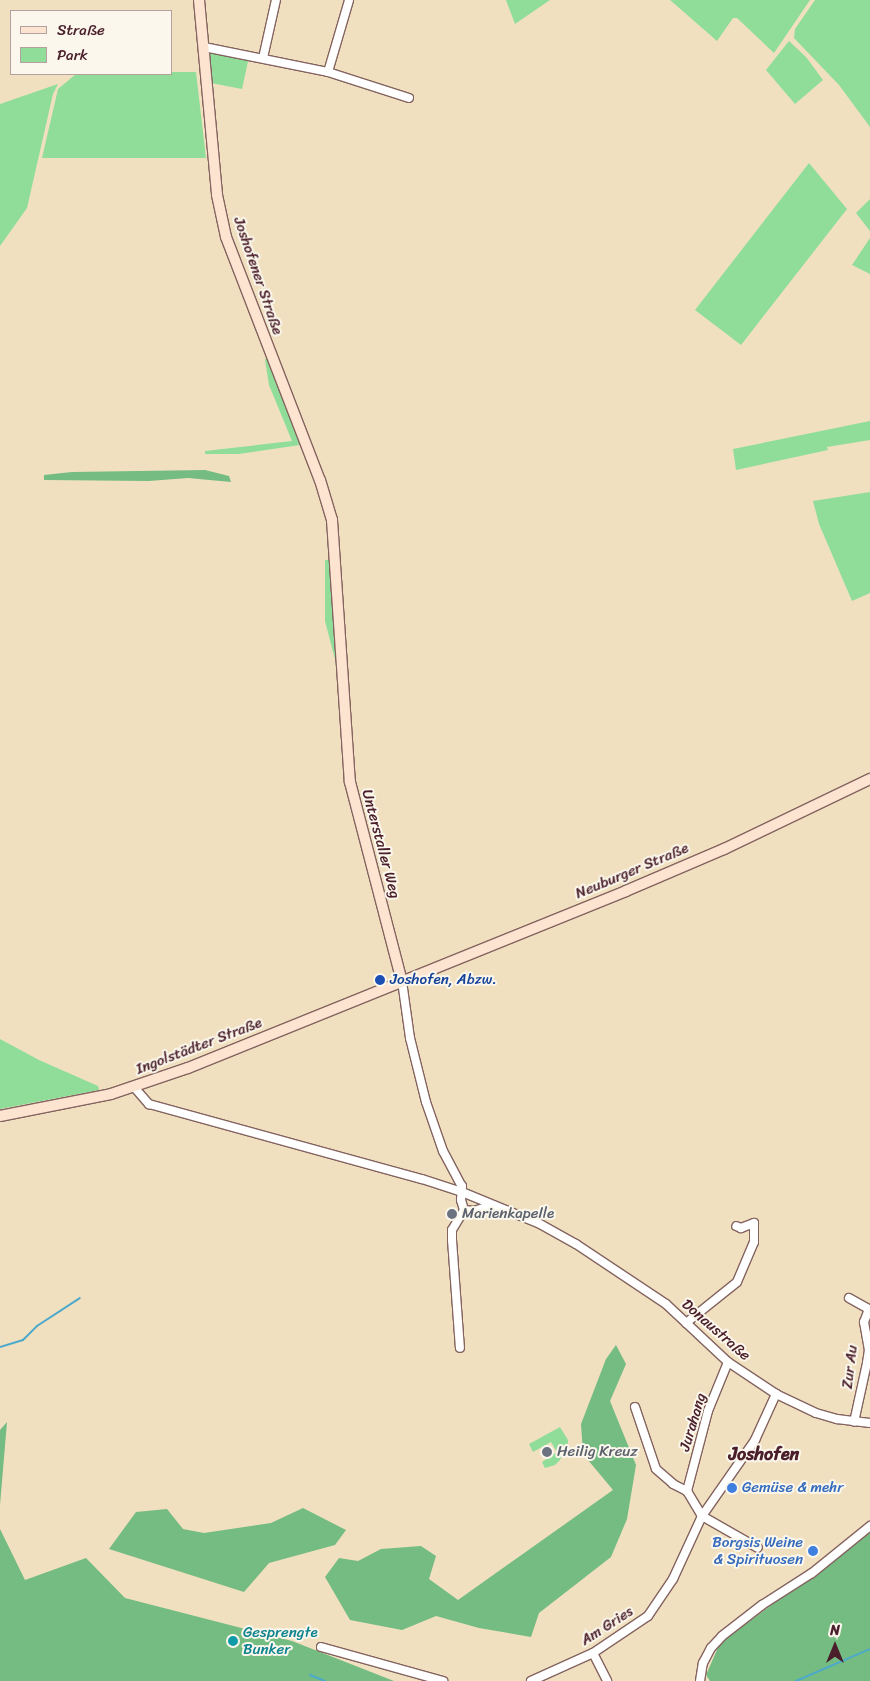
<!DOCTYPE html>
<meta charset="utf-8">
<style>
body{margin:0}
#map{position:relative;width:870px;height:1681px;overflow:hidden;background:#f0e0c0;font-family:Sriracha,sans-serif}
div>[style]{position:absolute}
.green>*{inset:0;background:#90dd9a}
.forest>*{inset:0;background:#74bc82}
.stream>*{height:2px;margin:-1px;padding:0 1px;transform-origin:1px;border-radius:1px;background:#4ca9cb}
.roads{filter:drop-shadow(1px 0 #84635f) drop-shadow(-1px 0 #84635f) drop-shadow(0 1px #84635f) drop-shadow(0 -1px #84635f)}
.street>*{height:8px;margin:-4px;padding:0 4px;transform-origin:4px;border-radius:4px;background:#fff}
.secondary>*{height:10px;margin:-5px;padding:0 5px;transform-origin:5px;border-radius:5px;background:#fde4d1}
.dots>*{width:14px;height:14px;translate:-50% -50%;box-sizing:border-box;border:2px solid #fbf7ec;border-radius:50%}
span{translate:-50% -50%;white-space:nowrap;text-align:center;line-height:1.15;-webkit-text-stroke:4px #fbf7ec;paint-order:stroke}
.street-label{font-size:15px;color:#4a1f2b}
.transit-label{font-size:15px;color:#164399}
.left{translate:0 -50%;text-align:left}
.worship-label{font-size:15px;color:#5b616d}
.shop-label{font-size:15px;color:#366cbe}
.right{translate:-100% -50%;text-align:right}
.culture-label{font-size:15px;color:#0d838f}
.quarter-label{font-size:18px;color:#4a1f2b;font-weight:700}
.legend{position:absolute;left:10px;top:10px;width:162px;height:65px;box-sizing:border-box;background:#fbf7ec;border:1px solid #b4a19f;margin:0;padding:6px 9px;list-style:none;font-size:15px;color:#4a1f2b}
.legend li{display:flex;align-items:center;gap:10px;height:25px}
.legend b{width:25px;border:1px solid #b4a19f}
.north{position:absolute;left:810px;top:1621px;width:50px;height:50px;-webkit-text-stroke:4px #fbf7ec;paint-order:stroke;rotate:0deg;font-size:14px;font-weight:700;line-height:20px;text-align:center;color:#4a1f2b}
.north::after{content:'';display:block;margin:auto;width:18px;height:22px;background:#4a1f2b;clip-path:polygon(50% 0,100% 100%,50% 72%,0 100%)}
</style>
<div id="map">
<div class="green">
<i style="clip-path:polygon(506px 0,550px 0,515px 24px)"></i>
<i style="clip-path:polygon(670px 0,810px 0,774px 53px,737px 18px,733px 18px,717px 41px)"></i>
<i style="clip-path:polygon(815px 0,870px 0,870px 127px,839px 85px,794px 38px,795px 29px)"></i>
<i style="clip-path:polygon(789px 41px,806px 57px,823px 80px,795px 104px,766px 70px)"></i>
<i style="clip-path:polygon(208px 51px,249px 57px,242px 89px,211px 83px)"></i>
<i style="clip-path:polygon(171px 72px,196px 72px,206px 158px,42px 158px,58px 89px,76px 74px,171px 74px)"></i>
<i style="clip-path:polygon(58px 84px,53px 94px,27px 208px,0 246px,0 104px)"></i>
<i style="clip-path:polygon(809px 163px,847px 209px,741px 345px,695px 310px)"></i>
<i style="clip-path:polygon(870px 199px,870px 231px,856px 213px)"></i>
<i style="clip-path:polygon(870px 238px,870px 274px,852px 265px)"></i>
<i style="clip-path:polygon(268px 353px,300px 445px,239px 454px,205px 454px,205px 451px,292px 441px,269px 385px,265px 360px)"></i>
<i style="clip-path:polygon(870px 421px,870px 440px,827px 447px,828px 450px,736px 470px,733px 449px)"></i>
<i style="clip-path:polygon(870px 492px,870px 593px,852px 601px,819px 524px,813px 501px)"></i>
<i style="clip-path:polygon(325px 560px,331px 560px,338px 671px,325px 621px)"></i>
<i style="clip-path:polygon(0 1039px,39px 1060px,98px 1086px,99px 1090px,0 1109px)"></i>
<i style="clip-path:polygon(560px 1427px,568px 1440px,568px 1443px,560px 1460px,555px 1465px,545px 1468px,542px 1462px,557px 1452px,551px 1442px,533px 1452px,529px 1444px)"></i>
</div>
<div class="forest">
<i style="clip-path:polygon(205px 470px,229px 476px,231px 482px,188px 478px,149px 481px,44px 480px,44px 475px,72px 472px)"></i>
<i style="clip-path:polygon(616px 1345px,626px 1364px,610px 1401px,636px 1465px,627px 1519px,611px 1557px,539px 1613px,531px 1637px,479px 1628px,436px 1616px,402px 1630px,350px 1620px,325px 1577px,339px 1558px,358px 1561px,381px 1549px,421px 1546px,436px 1556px,429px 1579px,458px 1600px,613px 1490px,583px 1454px,581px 1424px,606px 1359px)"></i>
<i style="clip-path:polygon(7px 1422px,0 1505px,0 1430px)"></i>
<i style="clip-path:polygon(303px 1508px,346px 1530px,335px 1545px,269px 1563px,244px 1592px,109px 1549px,136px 1512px,167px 1509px,183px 1529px,204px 1533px,271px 1523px)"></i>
<i style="clip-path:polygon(0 1529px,25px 1580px,86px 1558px,125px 1598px,292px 1641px,394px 1681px,0 1681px)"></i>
<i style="clip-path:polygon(870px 1532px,870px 1681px,710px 1681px,706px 1675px,720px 1643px)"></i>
</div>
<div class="stream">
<i style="left:0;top:1347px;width:24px;rotate:-17deg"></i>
<i style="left:23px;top:1340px;width:20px;rotate:-45deg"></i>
<i style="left:37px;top:1326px;width:51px;rotate:-33.1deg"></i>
<i style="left:310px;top:1675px;width:16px;rotate:22deg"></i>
<i style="left:796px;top:1681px;width:81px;rotate:-23.4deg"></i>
</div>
<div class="roads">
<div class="street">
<i style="left:204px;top:47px;width:126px;rotate:11.4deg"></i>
<i style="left:328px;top:72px;width:85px;rotate:17.8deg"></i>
<i style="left:263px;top:58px;width:59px;rotate:-77.4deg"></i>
<i style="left:328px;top:72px;width:75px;rotate:-73.7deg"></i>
<i style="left:402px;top:981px;width:58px;rotate:82deg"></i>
<i style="left:410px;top:1038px;width:66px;rotate:76deg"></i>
<i style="left:426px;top:1102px;width:52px;rotate:70.9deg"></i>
<i style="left:443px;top:1151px;width:40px;rotate:62deg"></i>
<i style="left:462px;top:1186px;width:14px;rotate:94deg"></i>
<i style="left:461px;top:1200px;width:10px;rotate:73deg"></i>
<i style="left:464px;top:1210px;width:23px;rotate:121deg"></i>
<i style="left:452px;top:1230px;width:10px;rotate:90deg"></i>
<i style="left:452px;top:1240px;width:108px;rotate:85.8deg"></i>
<i style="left:134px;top:1087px;width:23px;rotate:49deg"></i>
<i style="left:149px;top:1104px;width:283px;rotate:15.4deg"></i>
<i style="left:422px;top:1179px;width:42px;rotate:18deg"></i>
<i style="left:462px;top:1192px;width:84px;rotate:22.3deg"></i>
<i style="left:540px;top:1224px;width:41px;rotate:29.1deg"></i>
<i style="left:576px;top:1244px;width:108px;rotate:33.7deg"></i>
<i style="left:666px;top:1304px;width:85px;rotate:43.1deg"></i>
<i style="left:728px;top:1362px;width:58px;rotate:33.7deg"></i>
<i style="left:776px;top:1394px;width:44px;rotate:25.4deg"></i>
<i style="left:816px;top:1413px;width:22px;rotate:16deg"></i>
<i style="left:837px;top:1419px;width:33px;rotate:7deg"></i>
<i style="left:464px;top:1210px;width:10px;rotate:6deg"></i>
<i style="left:474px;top:1211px;width:19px;rotate:-18deg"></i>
<i style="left:849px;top:1298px;width:23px;rotate:29deg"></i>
<i style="left:869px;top:1309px;width:14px;rotate:111deg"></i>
<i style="left:864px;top:1322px;width:28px;rotate:80deg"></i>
<i style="left:869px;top:1350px;width:13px;rotate:99deg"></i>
<i style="left:867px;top:1363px;width:60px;rotate:102.4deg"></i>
<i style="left:686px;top:1323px;width:65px;rotate:-38.8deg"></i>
<i style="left:737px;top:1282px;width:43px;rotate:-67deg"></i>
<i style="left:754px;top:1242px;width:19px;rotate:-90deg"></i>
<i style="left:754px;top:1223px;width:14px;rotate:159deg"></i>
<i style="left:741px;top:1228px;width:5px;rotate:-158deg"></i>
<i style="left:728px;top:1362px;width:53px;rotate:112.2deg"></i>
<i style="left:708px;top:1411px;width:83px;rotate:104.7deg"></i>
<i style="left:687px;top:1491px;width:29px;rotate:59deg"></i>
<i style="left:702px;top:1516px;width:64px;rotate:29.7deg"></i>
<i style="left:635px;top:1407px;width:65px;rotate:71.3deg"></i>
<i style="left:656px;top:1469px;width:23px;rotate:41deg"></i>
<i style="left:673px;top:1484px;width:16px;rotate:27deg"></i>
<i style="left:321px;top:1647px;width:127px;rotate:15.6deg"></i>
<i style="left:593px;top:1653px;width:31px;rotate:63deg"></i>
<i style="left:531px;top:1681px;width:68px;rotate:-24.3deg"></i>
<i style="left:593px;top:1653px;width:66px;rotate:-33.9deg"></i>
<i style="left:648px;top:1616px;width:45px;rotate:-56deg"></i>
<i style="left:673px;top:1579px;width:69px;rotate:-65.3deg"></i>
<i style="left:702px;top:1516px;width:93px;rotate:-55.1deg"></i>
<i style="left:755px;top:1440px;width:51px;rotate:-65.5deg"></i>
<i style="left:700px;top:1681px;width:18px;rotate:-81deg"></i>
<i style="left:703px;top:1663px;width:17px;rotate:-62deg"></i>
<i style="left:711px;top:1648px;width:16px;rotate:-47deg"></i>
<i style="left:722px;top:1636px;width:51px;rotate:-37.8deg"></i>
<i style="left:762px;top:1605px;width:59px;rotate:-32.6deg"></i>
<i style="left:812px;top:1573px;width:75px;rotate:-39deg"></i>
</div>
<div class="secondary">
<i style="left:199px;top:0;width:196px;rotate:84.7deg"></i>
<i style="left:217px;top:195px;width:43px;rotate:77.9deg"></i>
<i style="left:226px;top:237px;width:261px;rotate:68.9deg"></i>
<i style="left:320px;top:480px;width:42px;rotate:73.3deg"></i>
<i style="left:332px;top:520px;width:263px;rotate:86.1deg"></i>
<i style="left:350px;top:782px;width:206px;rotate:75.4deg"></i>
<i style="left:0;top:1116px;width:113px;rotate:-11.2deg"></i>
<i style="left:111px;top:1094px;width:81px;rotate:-18.7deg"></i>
<i style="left:188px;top:1068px;width:472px;rotate:-22deg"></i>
<i style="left:626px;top:891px;width:107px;rotate:-23.2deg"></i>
<i style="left:724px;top:849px;width:162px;rotate:-25.6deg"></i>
</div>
</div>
<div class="dots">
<i style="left:380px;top:980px;background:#1a4fb4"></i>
<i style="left:452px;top:1214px;background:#6b7280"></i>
<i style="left:547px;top:1452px;background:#6b7280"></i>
<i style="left:732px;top:1488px;background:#3f7fe0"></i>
<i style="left:813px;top:1551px;background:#3f7fe0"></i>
<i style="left:233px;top:1641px;background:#0f9aa8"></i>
</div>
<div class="street-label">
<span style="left:258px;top:276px;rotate:71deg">Joshofener Straße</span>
<span style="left:381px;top:844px;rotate:75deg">Unterstaller Weg</span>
<span style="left:632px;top:871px;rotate:-23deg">Neuburger Straße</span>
<span style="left:199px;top:1046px;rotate:-21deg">Ingolstädter Straße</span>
<span style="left:716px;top:1330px;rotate:41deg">Donaustraße</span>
<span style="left:850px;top:1367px;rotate:-83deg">Zur Au</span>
<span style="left:693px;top:1422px;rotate:-73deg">Jurahang</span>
<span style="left:607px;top:1626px;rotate:-33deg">Am Gries</span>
</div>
<div class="transit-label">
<span class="left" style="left:390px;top:980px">Joshofen, Abzw.</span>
</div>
<div class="worship-label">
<span class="left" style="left:462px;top:1214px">Marienkapelle</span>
<span class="left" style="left:557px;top:1452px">Heilig Kreuz</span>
</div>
<div class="shop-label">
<span class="left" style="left:742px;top:1488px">Gemüse &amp; mehr</span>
<span class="right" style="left:803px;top:1551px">Borgsis Weine<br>&amp; Spirituosen</span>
</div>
<div class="culture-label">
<span class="left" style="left:243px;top:1641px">Gesprengte<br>Bunker</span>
</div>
<div class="quarter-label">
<span style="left:764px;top:1454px">Joshofen</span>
</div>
<ul class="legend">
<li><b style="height:6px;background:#fde4d1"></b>Straße</li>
<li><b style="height:14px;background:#90dd9a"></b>Park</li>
</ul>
<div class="north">N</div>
</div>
